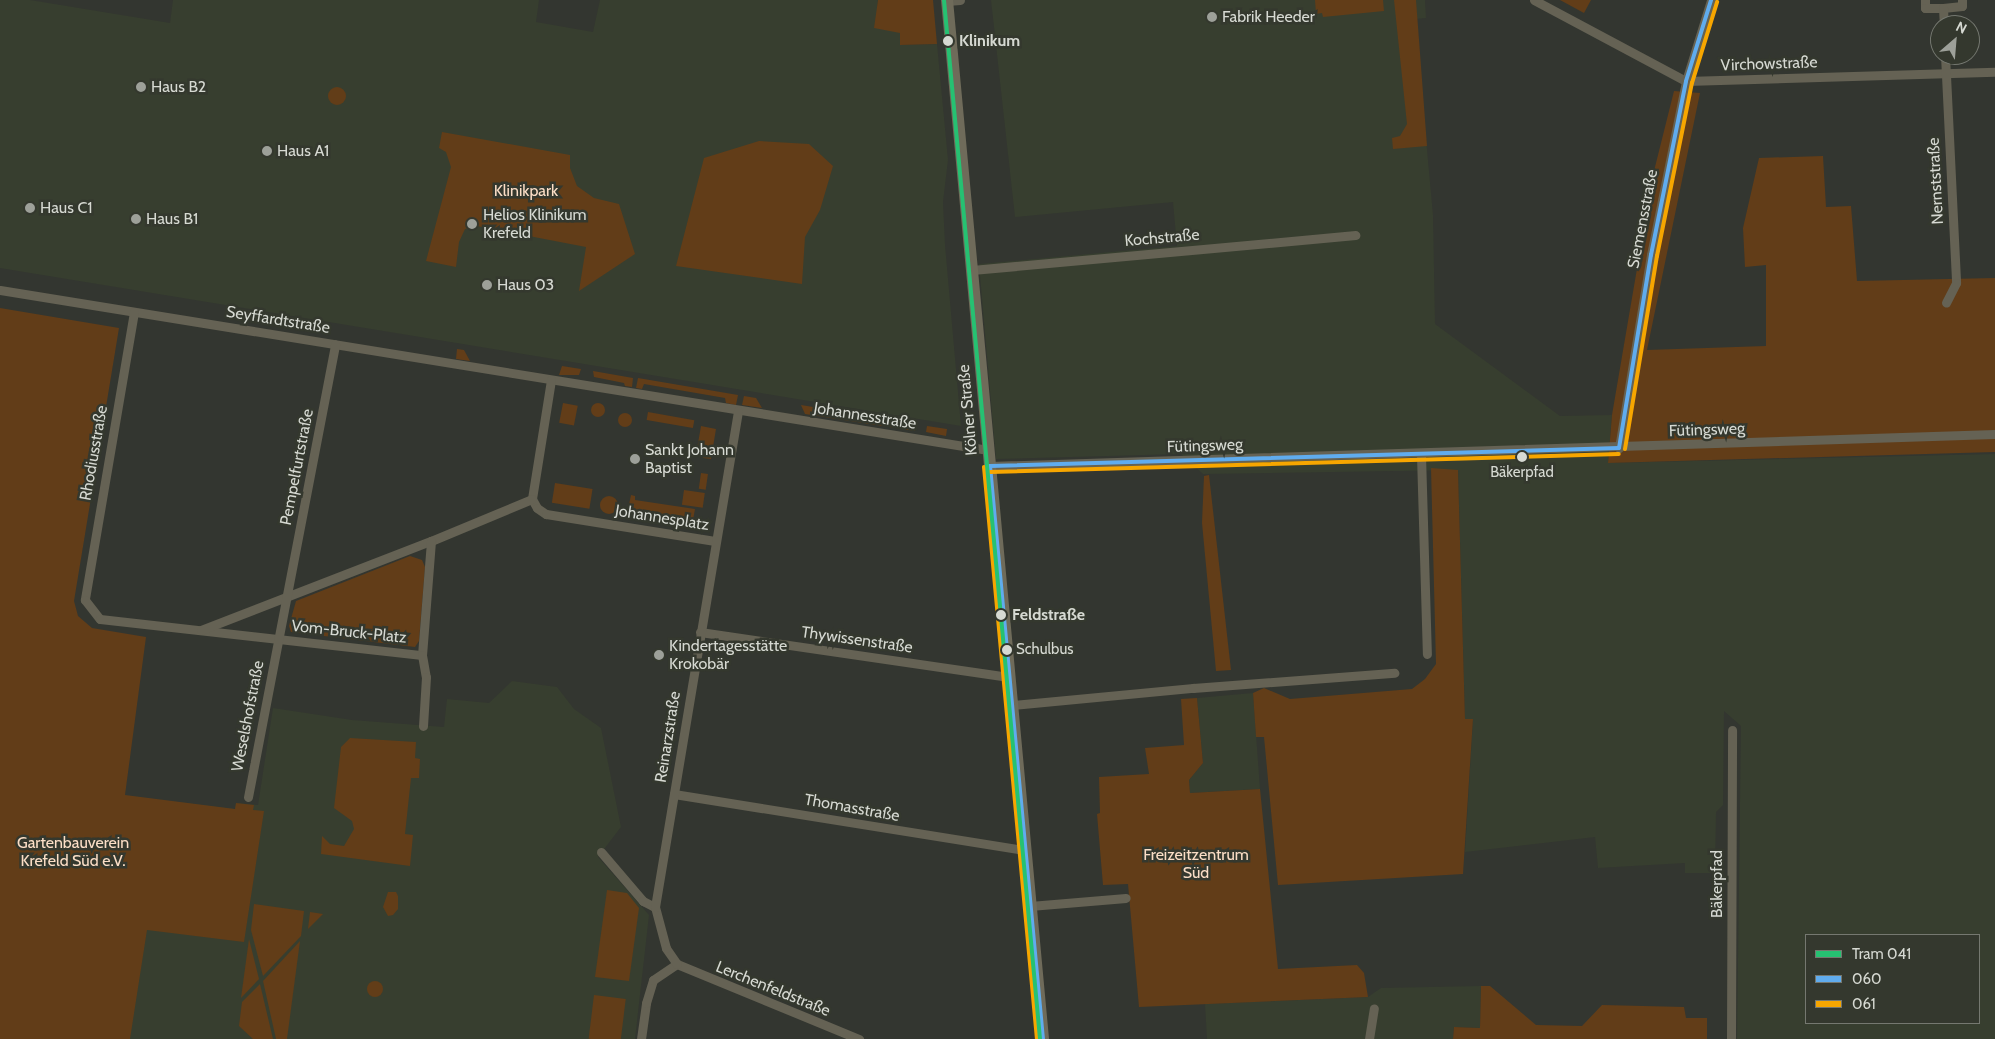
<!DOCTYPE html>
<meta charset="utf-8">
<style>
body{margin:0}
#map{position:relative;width:1995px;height:1039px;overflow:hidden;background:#333630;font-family:Cabin,sans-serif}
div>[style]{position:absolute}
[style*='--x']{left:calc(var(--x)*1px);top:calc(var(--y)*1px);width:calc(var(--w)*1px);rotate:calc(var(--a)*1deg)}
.built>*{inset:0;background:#373e2f}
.green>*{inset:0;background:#623d18;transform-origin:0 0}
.round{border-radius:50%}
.minor>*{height:9px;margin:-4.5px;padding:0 4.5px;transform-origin:4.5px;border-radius:4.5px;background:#656254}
.secondary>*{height:12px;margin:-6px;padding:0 6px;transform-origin:6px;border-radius:6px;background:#6f6b5a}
.bus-1>*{height:4px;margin:-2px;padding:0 2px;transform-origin:2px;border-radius:2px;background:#60acee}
.bus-2>*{height:4px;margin:-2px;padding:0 2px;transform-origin:2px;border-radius:2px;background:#f7a600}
.tram-1>*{height:4px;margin:-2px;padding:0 2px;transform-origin:2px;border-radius:2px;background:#26c172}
.dots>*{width:14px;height:14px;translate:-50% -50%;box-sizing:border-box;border:2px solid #34382e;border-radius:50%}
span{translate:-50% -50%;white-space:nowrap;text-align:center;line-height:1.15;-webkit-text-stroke:5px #34382e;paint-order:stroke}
.bus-label{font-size:15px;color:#d6d9d2}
.left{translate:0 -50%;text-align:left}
.poi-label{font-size:16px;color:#d6d9d2}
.stop-label{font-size:16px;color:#d6d9d2;font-weight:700}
.street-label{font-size:16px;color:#d6d9d2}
.park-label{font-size:16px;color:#fbdec6}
.legend{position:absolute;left:1805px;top:934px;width:175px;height:90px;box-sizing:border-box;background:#34382e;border:1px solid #757870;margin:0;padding:6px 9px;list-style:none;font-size:15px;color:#d6d9d2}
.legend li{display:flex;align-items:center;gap:10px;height:25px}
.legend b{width:25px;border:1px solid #757870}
.north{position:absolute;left:1930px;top:15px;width:50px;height:50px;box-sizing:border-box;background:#34382e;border:1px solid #757870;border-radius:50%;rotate:27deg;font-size:14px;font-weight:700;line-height:20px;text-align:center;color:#d6d9d2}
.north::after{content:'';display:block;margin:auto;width:18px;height:22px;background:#9da099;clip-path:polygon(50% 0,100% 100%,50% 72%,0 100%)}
</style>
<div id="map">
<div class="built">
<div style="clip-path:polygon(0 0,30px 0,170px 23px,173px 0,539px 0,536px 22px,593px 32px,600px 0,878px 0,877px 10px,900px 33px,900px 45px,937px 44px,948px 160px,943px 202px,945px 245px,961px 426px,0 268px)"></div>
<div style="clip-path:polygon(evenodd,991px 0,1425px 0,1426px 18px,1415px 19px,1433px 215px,1435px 324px,1560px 416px,1612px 415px,1608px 463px,1995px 454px,1995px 1039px,1737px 1039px,1741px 726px,1724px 711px,1723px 805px,1716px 812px,1715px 873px,1685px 873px,1685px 863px,1598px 868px,1595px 837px,1465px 852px,1473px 719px,1465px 719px,1458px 470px,1203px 474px,1181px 454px,996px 459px,979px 264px,1177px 246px,1173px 202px,1015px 217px,991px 0,1806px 935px,1979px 935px,1979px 1023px,1806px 1023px,1806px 935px)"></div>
<div style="clip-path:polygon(512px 681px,557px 687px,574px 709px,601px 728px,621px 827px,598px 857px,649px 915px,635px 1039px,126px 1039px,153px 799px,235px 809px,236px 803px,258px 805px,273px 708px,352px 720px,444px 727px,447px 699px,489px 703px)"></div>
<div style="clip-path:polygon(1253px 693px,1260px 789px,1190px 793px,1189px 780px,1203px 763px,1197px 698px)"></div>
<div style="clip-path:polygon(1481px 986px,1480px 1028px,1454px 1027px,1453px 1039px,1207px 1039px,1205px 1004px,1368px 997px,1381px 988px)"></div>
</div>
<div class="green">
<div style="clip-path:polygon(878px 0,933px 0,937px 44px,900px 45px,900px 33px,874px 28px)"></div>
<div style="clip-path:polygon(1315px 0,1383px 0,1384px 11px,1323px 17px,1322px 13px,1316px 14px)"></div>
<div style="clip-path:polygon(1394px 0,1416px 0,1427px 146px,1393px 149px,1392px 138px,1400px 136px,1407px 124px)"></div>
<div style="clip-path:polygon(1560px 0,1591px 0,1584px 13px)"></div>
<div class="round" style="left:328px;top:87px;width:18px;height:18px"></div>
<div style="clip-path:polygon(1674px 91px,1700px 93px,1647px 350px,1766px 346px,1766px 265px,1745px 267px,1743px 228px,1759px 158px,1823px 156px,1826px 207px,1851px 206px,1857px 281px,1995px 278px,1995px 452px,1608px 463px,1612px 415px,1653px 175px)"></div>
<div style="clip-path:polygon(442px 132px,570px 155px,570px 168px,577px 186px,594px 198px,619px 204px,635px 254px,579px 291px,586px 247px,477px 226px,465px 229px,459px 242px,456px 267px,426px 261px,451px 167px,446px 152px,439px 148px)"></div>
<div style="clip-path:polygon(759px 141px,809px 144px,833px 166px,820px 210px,805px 237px,802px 284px,676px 266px,704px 158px)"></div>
<div style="clip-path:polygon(0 308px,119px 328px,74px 601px,78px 616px,92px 628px,146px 637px,125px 795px,235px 809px,236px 803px,254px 805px,253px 810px,264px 811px,244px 942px,147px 930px,130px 1039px,0 1039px)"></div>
<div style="clip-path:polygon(457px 349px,464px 350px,470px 361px,456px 359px)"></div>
<div style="clip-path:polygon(562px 366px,581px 369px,579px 375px,559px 375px)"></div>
<div style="clip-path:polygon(593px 371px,633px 378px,632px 387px,625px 386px,624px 383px,594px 377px)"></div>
<div style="clip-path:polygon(638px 378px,738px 395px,736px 405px,726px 403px,725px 398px,644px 384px,642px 389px,636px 388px)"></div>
<div style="clip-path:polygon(744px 396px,756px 398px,762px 408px,742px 405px)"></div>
<div style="left:563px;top:403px;width:15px;height:20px;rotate:11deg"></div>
<div class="round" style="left:591px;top:403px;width:14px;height:14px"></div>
<div style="clip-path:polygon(801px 405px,916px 424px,915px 431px,805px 414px)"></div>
<div style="left:648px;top:412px;width:47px;height:8px;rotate:10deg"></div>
<div class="round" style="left:618px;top:413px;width:14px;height:14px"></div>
<div style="clip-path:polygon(701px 426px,716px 429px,711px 459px,703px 458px,704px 450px,697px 449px)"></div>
<div style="clip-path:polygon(927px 426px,947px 429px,946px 436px,926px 432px)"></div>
<div style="clip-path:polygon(1431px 468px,1458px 470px,1465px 719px,1473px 719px,1463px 874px,1278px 885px,1264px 737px,1256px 737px,1253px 693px,1264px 688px,1290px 699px,1412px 689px,1425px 679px,1436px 664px)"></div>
<div style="left:701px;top:473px;width:7px;height:16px;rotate:8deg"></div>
<div style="clip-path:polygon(1209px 475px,1231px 670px,1216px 671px,1202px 523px,1204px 476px)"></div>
<div style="left:555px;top:483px;width:38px;height:20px;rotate:9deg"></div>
<div style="left:684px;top:490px;width:21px;height:15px;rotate:8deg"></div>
<div style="clip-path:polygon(631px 495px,635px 496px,635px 500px,695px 509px,693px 520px,628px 509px)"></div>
<div class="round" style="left:600px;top:496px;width:18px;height:18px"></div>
<div style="clip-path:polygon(410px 556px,422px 560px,425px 567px,419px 641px,415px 647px,291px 632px,289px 626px,296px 601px)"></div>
<div style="clip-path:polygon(1197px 698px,1203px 763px,1189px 780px,1190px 793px,1260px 789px,1278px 969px,1357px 965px,1364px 973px,1368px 997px,1139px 1007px,1128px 884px,1103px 885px,1097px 814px,1100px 813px,1099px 777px,1149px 774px,1145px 748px,1184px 745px,1181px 699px)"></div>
<div style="clip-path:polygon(350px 738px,416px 742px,415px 758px,420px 759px,419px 778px,411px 778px,405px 834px,413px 835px,410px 866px,321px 854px,322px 836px,330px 844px,344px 846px,354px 829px,352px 821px,334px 808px,341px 747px)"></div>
<div style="clip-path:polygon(607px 890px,627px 893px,639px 908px,629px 981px,595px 977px)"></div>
<div style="clip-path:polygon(388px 892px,396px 892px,398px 896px,398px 909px,393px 915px,388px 916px,383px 907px)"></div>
<div style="clip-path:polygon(254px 904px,304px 911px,301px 936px,263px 976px,251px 930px)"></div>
<div style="clip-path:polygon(310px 912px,323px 914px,308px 929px)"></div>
<div style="clip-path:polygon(249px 939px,259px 979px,241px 998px)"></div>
<div style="clip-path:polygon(300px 941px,287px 1039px,276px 1039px,263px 981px)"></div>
<div class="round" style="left:367px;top:981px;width:16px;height:16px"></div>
<div style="clip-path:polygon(260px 984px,273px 1039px,253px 1039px,239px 1026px,242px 1002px)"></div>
<div style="clip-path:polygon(1481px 986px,1490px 986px,1536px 1025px,1582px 1026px,1602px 1005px,1684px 1007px,1686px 1018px,1707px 1018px,1707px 1039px,1453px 1039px,1454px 1027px,1480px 1028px)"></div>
<div style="left:594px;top:995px;width:32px;height:44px;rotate:7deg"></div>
</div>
<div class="minor">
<div style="--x:1534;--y:0;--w:172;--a:28.1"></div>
<div style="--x:1686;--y:81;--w:309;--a:-1.7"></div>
<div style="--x:1925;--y:0;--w:8;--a:90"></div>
<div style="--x:1925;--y:8;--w:18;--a:0"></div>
<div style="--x:1943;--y:8;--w:19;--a:-6"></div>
<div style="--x:1962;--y:6;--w:6;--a:-90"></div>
<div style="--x:947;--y:1;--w:13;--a:-4"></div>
<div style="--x:1943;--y:8;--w:17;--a:87"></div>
<div style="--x:1945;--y:55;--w:228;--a:87.2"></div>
<div style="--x:1956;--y:283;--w:22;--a:117"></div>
<div style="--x:972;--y:270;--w:385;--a:-5.2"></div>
<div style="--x:0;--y:290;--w:1001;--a:9.2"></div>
<div style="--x:134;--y:312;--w:292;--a:99.7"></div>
<div style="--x:85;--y:600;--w:24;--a:52"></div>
<div style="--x:100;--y:619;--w:324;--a:6.4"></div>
<div style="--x:551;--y:380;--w:121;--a:99.1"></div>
<div style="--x:532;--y:499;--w:10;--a:61"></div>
<div style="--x:537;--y:508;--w:11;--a:34"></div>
<div style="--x:546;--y:514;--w:171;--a:9.1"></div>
<div style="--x:1619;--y:448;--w:196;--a:-80.6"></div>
<div style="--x:1651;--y:255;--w:177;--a:-78.6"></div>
<div style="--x:1686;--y:81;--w:85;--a:-72.8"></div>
<div style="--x:1421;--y:455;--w:199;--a:88.3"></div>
<div style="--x:990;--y:466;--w:1006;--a:-1.82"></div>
<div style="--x:431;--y:541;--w:109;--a:-22.6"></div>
<div style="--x:201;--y:630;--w:247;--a:-21.2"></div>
<div style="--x:431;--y:541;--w:114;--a:94.5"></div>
<div style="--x:422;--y:655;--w:22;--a:80"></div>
<div style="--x:426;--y:677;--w:49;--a:93.5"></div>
<div style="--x:700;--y:632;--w:312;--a:8.3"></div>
<div style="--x:1012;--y:705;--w:182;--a:-5.4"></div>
<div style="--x:1193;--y:688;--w:202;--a:-4.3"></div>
<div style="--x:674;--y:794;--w:355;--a:9.1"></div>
<div style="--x:248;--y:797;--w:461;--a:-79.1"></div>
<div style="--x:601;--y:852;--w:65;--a:49.4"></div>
<div style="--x:643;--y:901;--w:13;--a:27"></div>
<div style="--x:1030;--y:906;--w:96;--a:-4.8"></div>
<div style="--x:677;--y:964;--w:197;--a:22.4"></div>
<div style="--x:641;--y:1039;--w:36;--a:-82"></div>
<div style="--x:646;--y:1003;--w:24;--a:-73"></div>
<div style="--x:653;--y:980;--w:29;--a:-34"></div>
<div style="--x:677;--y:964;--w:19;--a:-125"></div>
<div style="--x:666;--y:948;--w:42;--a:-105"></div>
<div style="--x:655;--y:907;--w:503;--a:-80.5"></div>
<div style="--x:1369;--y:1039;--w:31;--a:-81"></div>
<div style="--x:1731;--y:1039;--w:309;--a:-89.8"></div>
</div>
<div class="secondary">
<div style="--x:947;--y:0;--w:1043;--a:84.72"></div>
</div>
<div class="bus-1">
<div style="--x:1619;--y:448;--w:196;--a:-80.6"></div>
<div style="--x:1651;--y:255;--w:177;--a:-78.6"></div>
<div style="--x:1686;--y:81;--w:85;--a:-72.8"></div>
<div style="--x:990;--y:466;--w:629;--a:-1.64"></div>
<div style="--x:990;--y:466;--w:575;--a:84.72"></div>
</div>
<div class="bus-2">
<div style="--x:1625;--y:449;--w:196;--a:-80.6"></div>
<div style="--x:1657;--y:256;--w:177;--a:-78.6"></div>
<div style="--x:1692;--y:83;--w:85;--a:-72.8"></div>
<div style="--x:984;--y:467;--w:574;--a:84.71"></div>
<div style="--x:990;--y:472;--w:629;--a:-1.64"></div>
</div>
<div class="tram-1">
<div style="--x:944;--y:0;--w:1043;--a:84.72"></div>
</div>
<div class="dots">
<div style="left:1212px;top:17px;background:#9da099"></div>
<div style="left:948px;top:41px;background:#d6d9d2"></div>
<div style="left:141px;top:87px;background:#9da099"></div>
<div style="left:267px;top:151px;background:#9da099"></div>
<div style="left:30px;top:208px;background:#9da099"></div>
<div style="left:136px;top:219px;background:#9da099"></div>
<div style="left:472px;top:224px;background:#9da099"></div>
<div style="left:487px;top:285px;background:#9da099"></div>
<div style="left:1522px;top:457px;background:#d6d9d2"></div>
<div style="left:635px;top:459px;background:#9da099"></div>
<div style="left:1001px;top:615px;background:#d6d9d2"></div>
<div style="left:1007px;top:650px;background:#d6d9d2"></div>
<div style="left:659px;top:655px;background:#9da099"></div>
</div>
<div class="bus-label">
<span style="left:1522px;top:473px">Bäkerpfad</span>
<span class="left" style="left:1016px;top:650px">Schulbus</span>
</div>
<div class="poi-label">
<span class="left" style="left:1222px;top:17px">Fabrik Heeder</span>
<span class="left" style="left:151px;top:87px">Haus B2</span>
<span class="left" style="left:277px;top:151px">Haus A1</span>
<span class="left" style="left:40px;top:208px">Haus C1</span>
<span class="left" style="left:483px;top:224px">Helios Klinikum<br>Krefeld</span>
<span class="left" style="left:146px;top:219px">Haus B1</span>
<span class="left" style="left:497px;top:285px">Haus 03</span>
<span class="left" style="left:645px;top:459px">Sankt Johann<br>Baptist</span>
<span class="left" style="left:669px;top:655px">Kindertagesstätte<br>Krokobär</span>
</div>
<div class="stop-label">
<span class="left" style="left:959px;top:41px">Klinikum</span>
<span class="left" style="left:1012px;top:615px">Feldstraße</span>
</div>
<div class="street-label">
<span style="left:1769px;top:64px;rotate:-2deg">Virchowstraße</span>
<span style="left:1936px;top:181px;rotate:-93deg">Nernststraße</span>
<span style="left:1643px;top:219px;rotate:-79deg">Siemensstraße</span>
<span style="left:1162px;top:238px;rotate:-5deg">Kochstraße</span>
<span style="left:278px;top:320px;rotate:9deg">Seyffardtstraße</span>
<span style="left:968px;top:410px;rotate:-95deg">Kölner Straße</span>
<span style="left:865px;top:416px;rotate:9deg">Johannesstraße</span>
<span style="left:1707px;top:430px;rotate:-2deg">Fütingsweg</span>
<span style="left:1205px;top:446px;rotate:-2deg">Fütingsweg</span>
<span style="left:94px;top:453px;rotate:-80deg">Rhodiusstraße</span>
<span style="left:297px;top:467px;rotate:-79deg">Pempelfurtstraße</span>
<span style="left:662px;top:518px;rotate:9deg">Johannesplatz</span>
<span style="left:349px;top:632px;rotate:6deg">Vom-Bruck-Platz</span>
<span style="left:857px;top:640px;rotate:8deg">Thywissenstraße</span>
<span style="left:248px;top:716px;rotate:-79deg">Weselshofstraße</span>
<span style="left:668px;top:737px;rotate:-81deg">Reinarzstraße</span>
<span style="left:852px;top:808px;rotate:10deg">Thomasstraße</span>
<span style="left:1717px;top:884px;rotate:-90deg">Bäkerpfad</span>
<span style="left:773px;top:989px;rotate:22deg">Lerchenfeldstraße</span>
</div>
<div class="park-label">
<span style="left:526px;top:191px">Klinikpark</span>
<span style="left:73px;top:852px">Gartenbauverein<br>Krefeld Süd e.V.</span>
<span style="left:1196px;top:864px">Freizeitzentrum<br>Süd</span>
</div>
<ul class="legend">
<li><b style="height:6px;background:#26c172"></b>Tram 041</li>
<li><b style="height:6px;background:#60acee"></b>060</li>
<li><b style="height:6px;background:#f7a600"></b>061</li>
</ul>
<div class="north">N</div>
</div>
